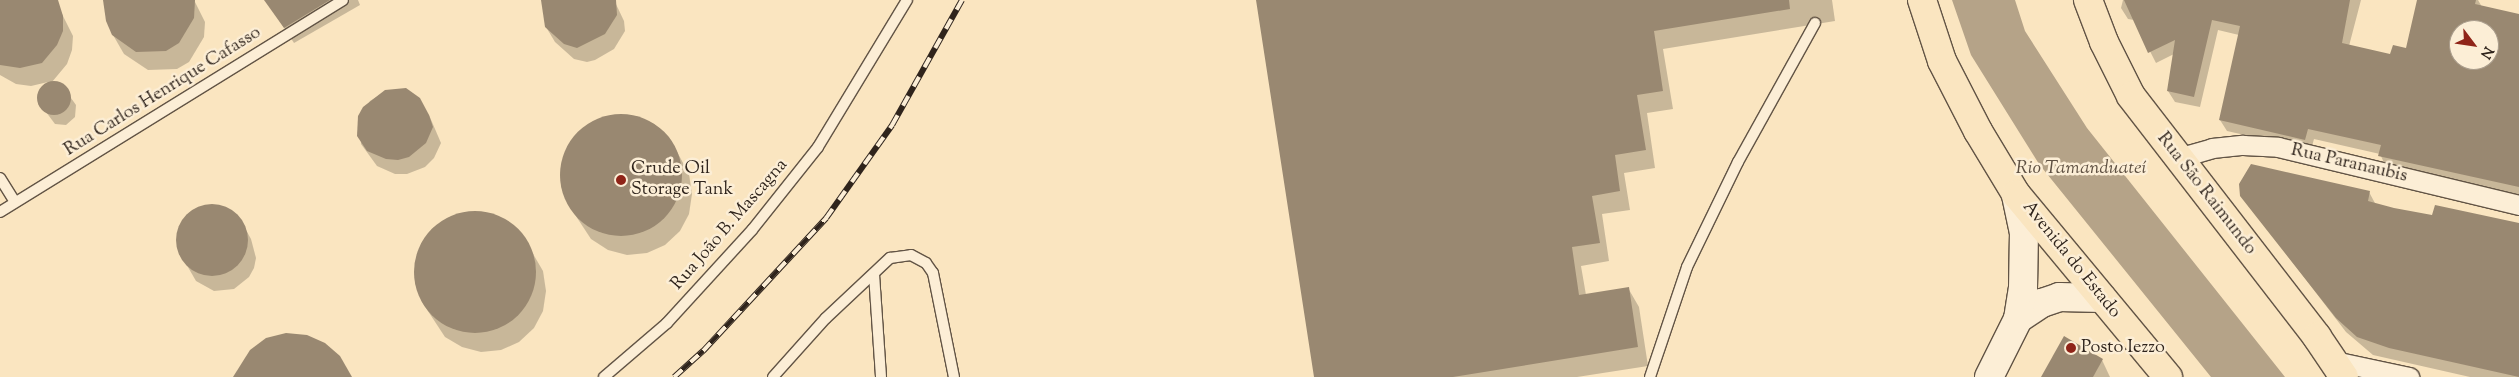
<!DOCTYPE html>
<meta charset="utf-8">
<style>
body{margin:0}
#map{position:relative;width:2519px;height:377px;overflow:hidden;background:#fae5c0;font-family:"Sorts Mill Goudy",serif}
div>[style]{position:absolute}
[style*='--x']{left:calc(var(--x)*1px);top:calc(var(--y)*1px);width:calc(var(--w)*1px);rotate:calc(var(--a)*1deg)}
.water>*{inset:0;background:#b5a388}
.shadow>*{inset:0;background:#0003}
.building>*{inset:0;background:#998871}
.round{border-radius:50%}
.roads{filter:drop-shadow(1px 0 #625445) drop-shadow(-1px 0 #625445) drop-shadow(0 1px #625445) drop-shadow(0 -1px #625445)}
.lane>*{height:10px;margin:-5px;padding:0 5px;transform-origin:5px;border-radius:5px;background:#fceed6}
.street>*{height:19px;margin:-9.5px;padding:0 9.5px;transform-origin:9.5px;border-radius:9.5px;background:#fceed6}
.secondary>*{height:28px;margin:-14px;padding:0 14px;transform-origin:14px;border-radius:14px;background:#fceed6}
.highway>*{height:28px;margin:-14px;padding:0 14px;transform-origin:14px;border-radius:14px;background:#fae5c0}
.rail>*{height:5.5px;margin-top:-2.75px;transform-origin:0;background:repeating-linear-gradient(90deg,#fceed6 0 11px,#2f241c 0 22px);box-sizing:border-box;border-block:1px solid #2f241c}
.dots>*{width:14px;height:14px;translate:-50% -50%;box-sizing:border-box;border:2px solid #fceed6;border-radius:50%}
span{translate:-50% -50%;white-space:nowrap;text-align:center;line-height:1.15;-webkit-text-stroke:5px #fceed6;paint-order:stroke}
.street-label{font-size:18px;color:#2f241c}
.poi-label{font-size:18px;color:#2f241c}
.left{translate:0 -50%;text-align:left}
.water-label{font-size:19px;color:#5e5042;font-style:italic}
.north{position:absolute;left:2449px;top:20px;width:50px;height:50px;box-sizing:border-box;background:#fceed6;border:1px solid #aa9d8c;border-radius:50%;rotate:121deg;font-size:14px;font-weight:700;line-height:20px;text-align:center;color:#2f241c}
.north::after{content:'';display:block;margin:auto;width:18px;height:22px;background:#8f2418;clip-path:polygon(50% 0,100% 100%,50% 72%,0 100%)}
</style>
<div id="map">
<div class="water">
<div style="clip-path:polygon(1952px 0,2015px 0,2025px 31px,2087px 128px,2285px 377px,2211px 377px,2039px 164px,1971px 55px)"></div>
</div>
<div class="shadow">
<div style="clip-path:polygon(0 0,55px 0,73px 36px,72px 50px,67px 64px,52px 82px,61px 84px,76px 105px,75px 117px,66px 125px,55px 124px,40px 104px,41px 92px,48px 82px,31px 86px,16px 84px,0 75px)"></div>
<div style="clip-path:polygon(107px 0,194px 0,205px 22px,204px 37px,189px 62px,177px 69px,148px 70px,124px 54px,113px 35px)"></div>
<div style="clip-path:polygon(266px 0,358px 0,360px 5px,294px 43px)"></div>
<div style="clip-path:polygon(544px 0,614px 0,624px 21px,625px 31px,614px 49px,595px 60px,587px 62px,574px 59px,555px 42px,546px 27px)"></div>
<div style="clip-path:polygon(1257px 0,1832px 0,1835px 21px,1663px 49px,1673px 109px,1647px 113px,1655px 168px,1624px 173px,1630px 210px,1602px 214px,1609px 261px,1581px 266px,1586px 295px,1628px 288px,1639px 307px,1648px 366px,1577px 377px,1315px 377px)"></div>
<div style="clip-path:polygon(evenodd,2123px 0,2361px 0,2349px 46px,2391px 55px,2407px 49px,2418px 0,2478px 0,2482px 7px,2519px 15px,2519px 196px,2386px 167px,2380px 154px,2314px 139px,2311px 150px,2227px 131px,2220px 120px,2239px 35px,2218px 30px,2200px 107px,2175px 102px,2168px 91px,2174px 54px,2156px 63px,2134px 20px,2128px 19px,2121px 8px,2123px 0,2459px 30px,2489px 30px,2489px 60px,2459px 60px,2459px 30px)"></div>
<div style="clip-path:polygon(386px 91px,429px 115px,441px 143px,434px 158px,425px 167px,407px 174px,395px 174px,377px 166px,361px 144px,360px 117px,370px 101px)"></div>
<div style="clip-path:polygon(616px 115px,636px 116px,654px 124px,669px 137px,689px 174px,692px 194px,689px 214px,680px 231px,665px 245px,647px 253px,627px 255px,608px 250px,591px 239px,568px 204px,561px 186px,561px 166px,568px 147px,580px 131px,597px 120px)"></div>
<div style="clip-path:polygon(2369px 192px,2376px 205px,2433px 217px,2519px 225px,2519px 377px,2470px 377px,2373px 355px,2346px 332px,2241px 195px)"></div>
<div style="clip-path:polygon(209px 205px,228px 209px,242px 223px,251px 239px,256px 258px,254px 268px,249px 277px,234px 289px,214px 291px,196px 281px,177px 248px,179px 228px,190px 212px)"></div>
<div style="clip-path:polygon(469px 212px,489px 214px,507px 221px,522px 235px,543px 271px,546px 291px,543px 311px,534px 328px,519px 342px,501px 350px,481px 352px,462px 347px,445px 337px,422px 302px,415px 283px,415px 263px,421px 244px,433px 228px,450px 217px)"></div>
<div style="clip-path:polygon(2102px 360px,2110px 377px,2045px 377px)"></div>
</div>
<div class="building">
<div style="clip-path:polygon(0 0,58px 0,63px 16px,63px 31px,57px 45px,42px 63px,20px 68px,0 65px)"></div>
<div style="clip-path:polygon(103px 0,195px 0,194px 18px,179px 43px,166px 51px,136px 52px,112px 35px,106px 21px)"></div>
<div style="clip-path:polygon(264px 0,330px 0,284px 28px)"></div>
<div style="clip-path:polygon(541px 0,616px 0,617px 15px,605px 34px,577px 48px,564px 44px,545px 27px)"></div>
<div style="clip-path:polygon(1256px 0,1789px 0,1790px 9px,1654px 31px,1663px 91px,1637px 95px,1646px 150px,1615px 155px,1620px 191px,1592px 196px,1600px 243px,1572px 247px,1579px 295px,1629px 287px,1638px 347px,1453px 377px,1314px 377px)"></div>
<div style="clip-path:polygon(evenodd,2124px 0,2350px 0,2342px 43px,2390px 54px,2393px 45px,2406px 48px,2417px 0,2476px 0,2475px 4px,2519px 14px,2519px 187px,2378px 156px,2381px 145px,2308px 129px,2305px 140px,2219px 120px,2240px 26px,2212px 20px,2194px 97px,2167px 91px,2175px 40px,2148px 53px,2124px 0,2459px 30px,2489px 30px,2489px 60px,2459px 60px,2459px 30px)"></div>
<div class="round" style="left:37px;top:81px;width:34px;height:34px"></div>
<div style="clip-path:polygon(406px 88px,420px 98px,429px 115px,433px 127px,426px 143px,409px 157px,398px 160px,386px 159px,367px 151px,357px 136px,358px 116px,363px 107px,385px 90px)"></div>
<div class="round" style="left:560px;top:114px;width:122px;height:122px"></div>
<div style="clip-path:polygon(2251px 164px,2370px 191px,2368px 201px,2394px 208px,2432px 215px,2435px 205px,2519px 223px,2519px 377px,2389px 348px,2357px 337px,2336px 318px,2240px 196px,2239px 184px)"></div>
<div class="round" style="left:176px;top:204px;width:72px;height:72px"></div>
<div class="round" style="left:414px;top:211px;width:122px;height:122px"></div>
<div style="clip-path:polygon(286px 333px,307px 335px,325px 343px,340px 356px,352px 377px,233px 377px,250px 350px,266px 338px)"></div>
<div style="clip-path:polygon(2064px 336px,2103px 359px,2093px 377px,2041px 377px)"></div>
</div>
<div class="roads">
<div class="lane">
<div style="--x:0;--y:178;--w:28;--a:58"></div>
<div style="--x:0;--y:212;--w:403;--a:-31.7"></div>
<div style="--x:874;--y:274;--w:103;--a:86.1"></div>
<div style="--x:604;--y:377;--w:83;--a:-40.6"></div>
<div style="--x:667;--y:323;--w:126;--a:-47.6"></div>
<div style="--x:752;--y:230;--w:106;--a:-51.5"></div>
<div style="--x:818;--y:147;--w:172;--a:-58.8"></div>
<div style="--x:773;--y:377;--w:79;--a:-48.1"></div>
<div style="--x:826;--y:318;--w:88;--a:-43.2"></div>
<div style="--x:890;--y:258;--w:21;--a:-8"></div>
<div style="--x:911;--y:255;--w:17;--a:28"></div>
<div style="--x:926;--y:263;--w:12;--a:55"></div>
<div style="--x:933;--y:273;--w:106;--a:78.6"></div>
<div style="--x:1650;--y:377;--w:116;--a:-71.4"></div>
<div style="--x:1687;--y:267;--w:117;--a:-64.1"></div>
<div style="--x:1738;--y:162;--w:159;--a:-61"></div>
</div>
<div class="street">
<div style="--x:2178;--y:158;--w:35;--a:-16"></div>
<div style="--x:2212;--y:148;--w:31;--a:-6"></div>
<div style="--x:2243;--y:145;--w:35;--a:3"></div>
<div style="--x:2278;--y:147;--w:248;--a:13.5"></div>
<div style="--x:2334;--y:361;--w:77;--a:12"></div>
</div>
<div class="secondary">
<div style="--x:2018;--y:319;--w:29;--a:-34"></div>
<div style="--x:2042;--y:303;--w:18;--a:-19"></div>
<div style="--x:2059;--y:297;--w:43;--a:1.3"></div>
<div style="--x:1989;--y:377;--w:65;--a:-63.4"></div>
<div style="--x:2018;--y:319;--w:30;--a:-81"></div>
<div style="--x:2023;--y:289;--w:56;--a:-89"></div>
<div style="--x:2024;--y:233;--w:40;--a:-102"></div>
</div>
<div class="highway">
<div style="--x:1922;--y:0;--w:64;--a:71.8"></div>
<div style="--x:1942;--y:61;--w:79;--a:62.8"></div>
<div style="--x:1978;--y:131;--w:74;--a:58.9"></div>
<div style="--x:2016;--y:194;--w:238;--a:50.3"></div>
<div style="--x:2088;--y:0;--w:45;--a:69.1"></div>
<div style="--x:2104;--y:42;--w:60;--a:63.4"></div>
<div style="--x:2131;--y:96;--w:304;--a:52.3"></div>
<div style="--x:2317;--y:337;--w:48;--a:56"></div>
</div>
</div>
<div class="rail">
<div style="--x:674;--y:377;--w:39;--a:-42"></div>
<div style="--x:703;--y:351;--w:181;--a:-47.2"></div>
<div style="--x:826;--y:218;--w:114;--a:-54.6"></div>
<div style="--x:892;--y:125;--w:143;--a:-60.8"></div>
</div>
<div class="dots">
<div style="left:621px;top:180px;background:#8f2418"></div>
<div style="left:2071px;top:348px;background:#8f2418"></div>
</div>
<div class="street-label">
<span style="left:163px;top:92px;rotate:-32deg">Rua Carlos Henrique Cafasso</span>
<span style="left:2349px;top:164px;rotate:13deg">Rua Paranaubis</span>
<span style="left:2206px;top:194px;rotate:52deg">Rua São Raimundo</span>
<span style="left:730px;top:225px;rotate:-49deg">Rua João B. Mascagna</span>
<span style="left:2071px;top:260px;rotate:51deg">Avenida do Estado</span>
</div>
<div class="poi-label">
<span class="left" style="left:631px;top:180px">Crude Oil<br>Storage Tank</span>
<span class="left" style="left:2081px;top:348px">Posto Iezzo</span>
</div>
<div class="water-label">
<span style="left:2081px;top:169px">Rio Tamanduateí</span>
</div>
<div class="north">N</div>
</div>
